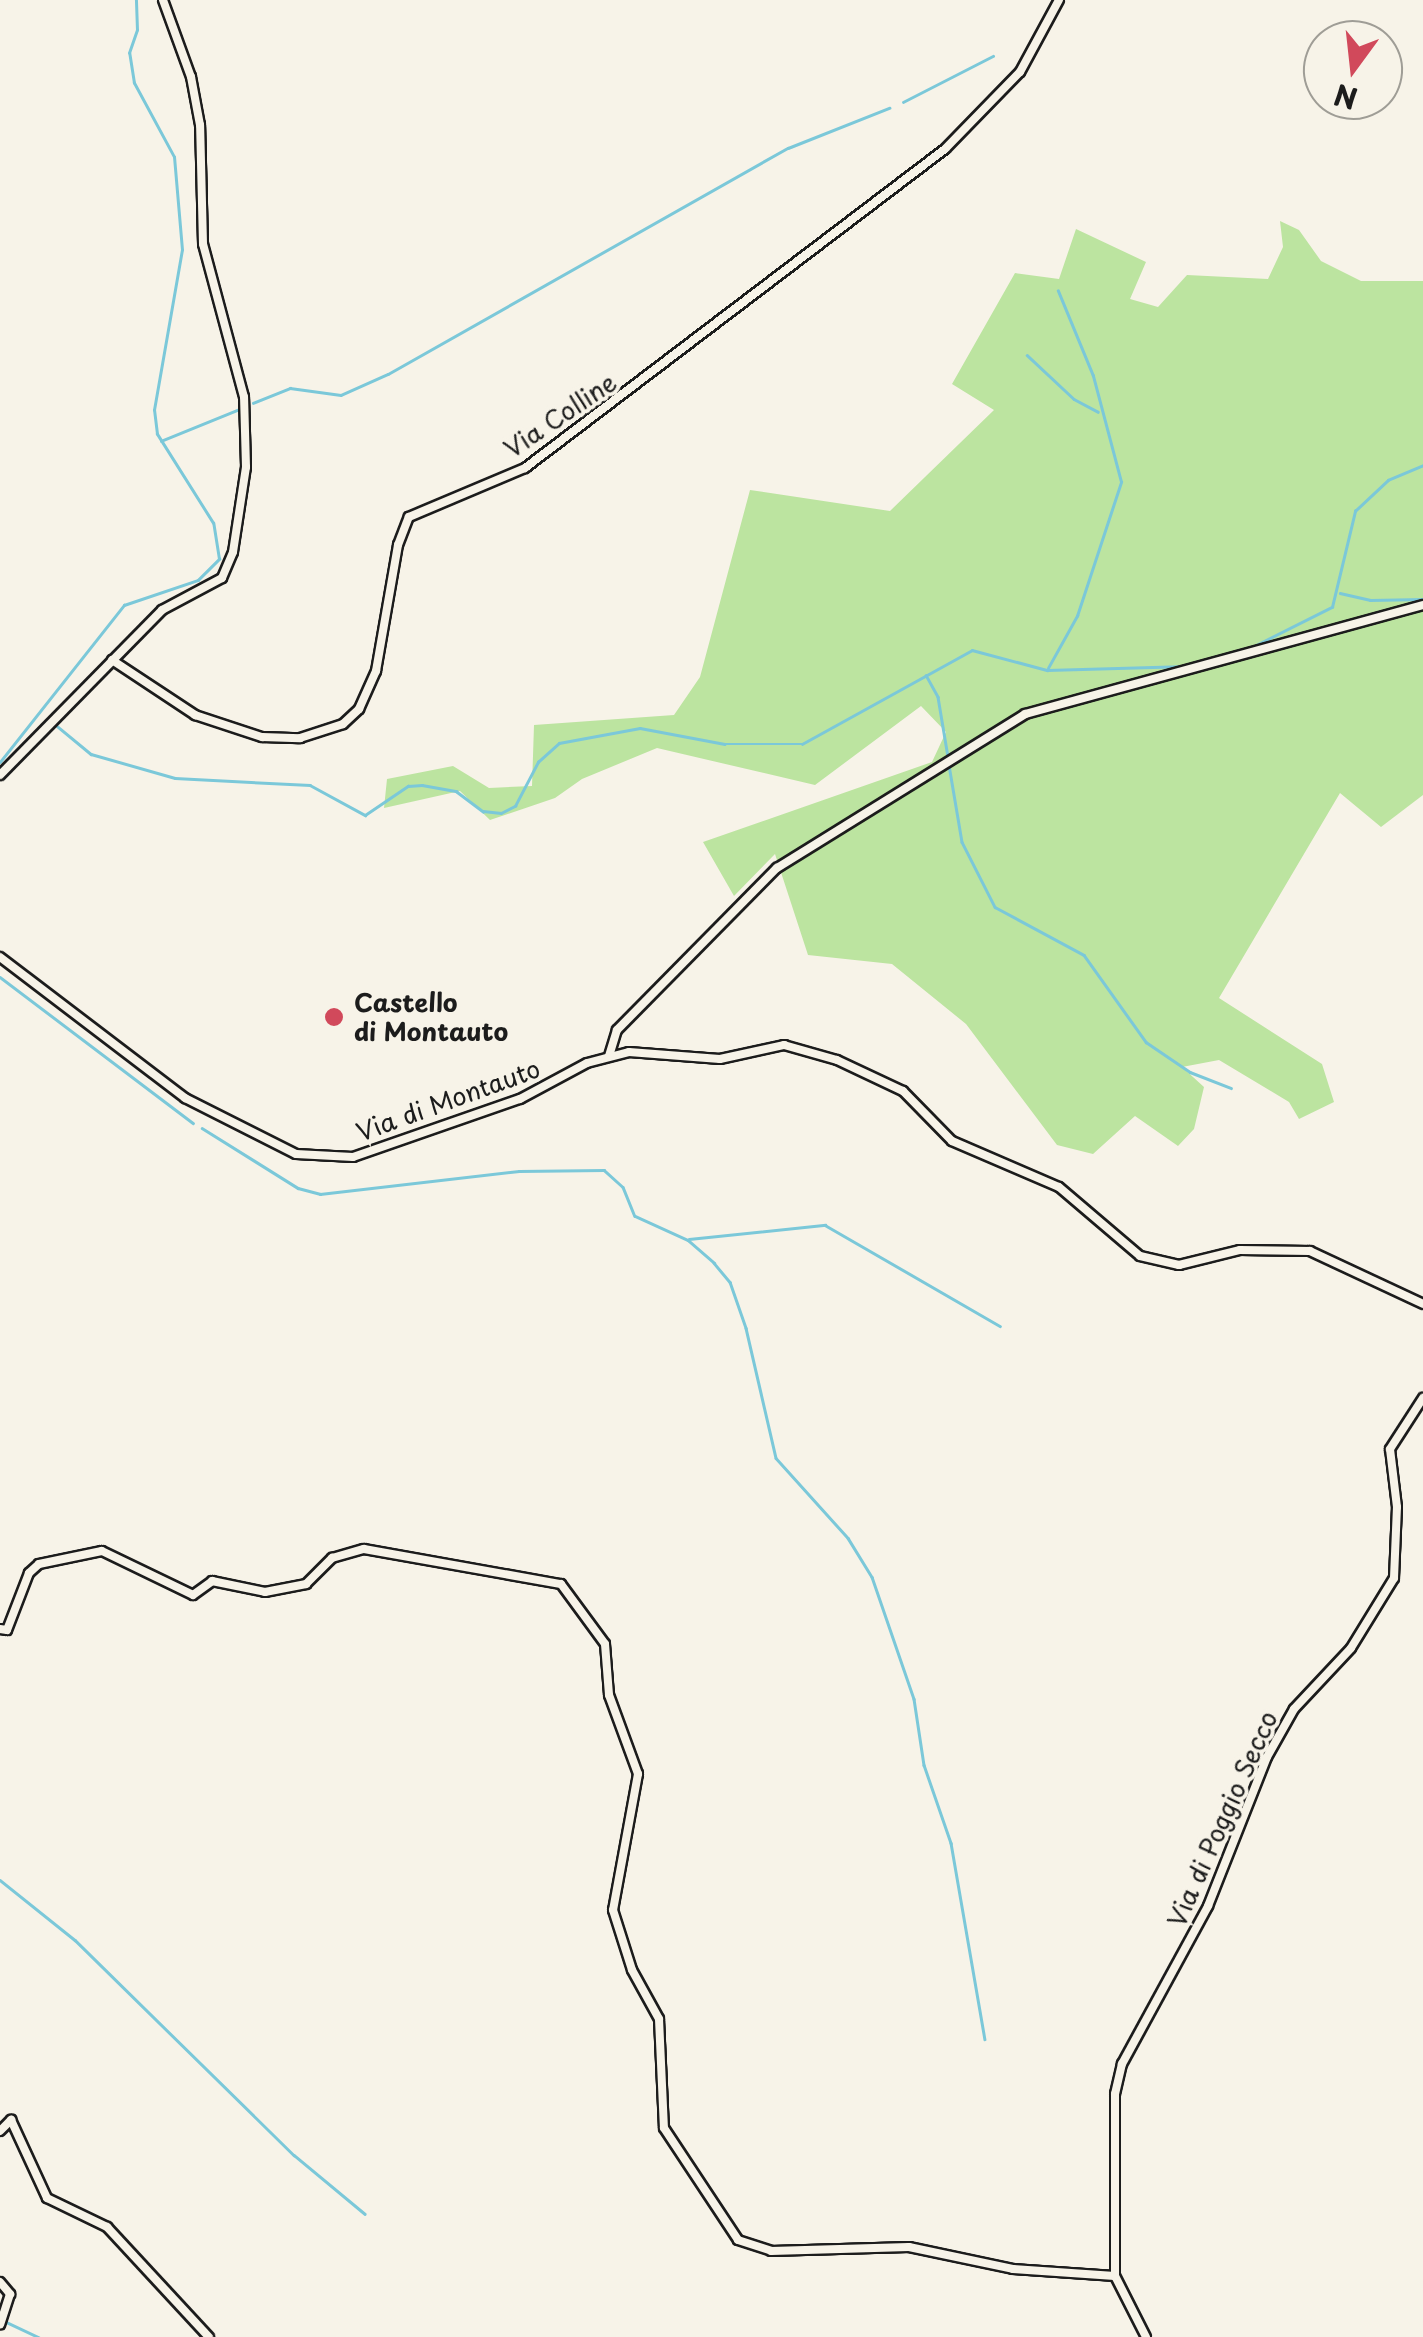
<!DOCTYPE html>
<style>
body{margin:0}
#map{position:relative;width:1423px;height:2337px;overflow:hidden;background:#f7f3e8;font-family:"Playpen Sans",sans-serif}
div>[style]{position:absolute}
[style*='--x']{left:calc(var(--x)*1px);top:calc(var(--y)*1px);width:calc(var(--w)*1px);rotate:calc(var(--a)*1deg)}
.green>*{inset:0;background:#bce4a0}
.stream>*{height:2.5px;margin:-1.25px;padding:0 1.25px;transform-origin:1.25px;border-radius:1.25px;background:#7bc8d9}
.roads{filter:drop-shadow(2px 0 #1c1c1c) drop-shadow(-2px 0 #1c1c1c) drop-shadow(0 2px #1c1c1c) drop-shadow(0 -2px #1c1c1c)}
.minor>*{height:8px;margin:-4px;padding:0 4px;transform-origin:4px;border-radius:4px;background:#f7f3e8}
.dots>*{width:28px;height:28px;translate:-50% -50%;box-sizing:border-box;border:5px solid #f7f3e8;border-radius:50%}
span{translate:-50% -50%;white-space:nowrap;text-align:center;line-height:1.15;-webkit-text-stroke:8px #f7f3e8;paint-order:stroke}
.street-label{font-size:25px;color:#1c1c1c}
.poi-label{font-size:25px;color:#1c1c1c;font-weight:700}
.left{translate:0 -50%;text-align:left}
.north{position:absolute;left:1303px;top:20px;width:100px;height:100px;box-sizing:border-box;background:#f7f3e8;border:2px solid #9f9d96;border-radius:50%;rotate:195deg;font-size:28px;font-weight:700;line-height:40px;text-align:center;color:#1c1c1c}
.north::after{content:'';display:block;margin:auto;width:35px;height:45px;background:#d1495b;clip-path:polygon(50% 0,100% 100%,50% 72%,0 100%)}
</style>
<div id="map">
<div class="green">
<div style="clip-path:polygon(1280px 221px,1299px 230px,1321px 261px,1361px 281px,1423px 281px,1423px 795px,1381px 827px,1340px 793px,1219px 998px,1322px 1064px,1334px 1102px,1299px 1119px,1289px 1102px,1219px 1060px,1182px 1067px,1204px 1087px,1194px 1129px,1178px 1146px,1135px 1116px,1093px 1154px,1057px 1145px,966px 1024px,892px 964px,808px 955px,775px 854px,734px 896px,703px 842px,932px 762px,946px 732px,921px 706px,815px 785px,657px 748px,582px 779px,555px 798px,490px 820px,460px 791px,384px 808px,387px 779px,453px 766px,489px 788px,532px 786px,534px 725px,674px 715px,700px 677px,750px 490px,890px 511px,994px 410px,952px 384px,1015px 273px,1059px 279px,1076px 229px,1146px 262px,1130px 299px,1158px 307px,1187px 275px,1268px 279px,1283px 247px)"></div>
</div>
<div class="stream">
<div style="--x:903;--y:102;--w:101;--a:-27.1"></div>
<div style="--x:1027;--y:355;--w:64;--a:43.1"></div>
<div style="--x:1074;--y:399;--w:27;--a:28"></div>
<div style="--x:253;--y:403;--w:40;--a:-22"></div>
<div style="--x:290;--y:388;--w:51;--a:7.8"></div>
<div style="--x:341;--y:395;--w:51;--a:-24.1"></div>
<div style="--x:388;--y:374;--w:459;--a:-29.5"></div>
<div style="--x:788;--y:148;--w:109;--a:-21.6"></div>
<div style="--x:161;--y:441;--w:82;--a:-22.2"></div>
<div style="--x:1340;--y:593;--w:31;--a:13"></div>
<div style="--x:1370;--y:600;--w:53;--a:-1.1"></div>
<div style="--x:1248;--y:649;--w:94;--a:-26.6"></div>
<div style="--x:1332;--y:607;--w:99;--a:-76.5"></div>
<div style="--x:1355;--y:511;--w:45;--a:-43.2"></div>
<div style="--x:1388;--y:480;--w:38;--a:-23"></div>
<div style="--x:1048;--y:668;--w:60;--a:-60.9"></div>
<div style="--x:1077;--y:616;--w:141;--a:-71.8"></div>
<div style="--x:1121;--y:482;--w:110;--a:-104.8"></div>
<div style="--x:1093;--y:376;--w:92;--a:-112.4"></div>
<div style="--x:926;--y:675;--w:25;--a:61"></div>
<div style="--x:938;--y:697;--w:61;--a:80.5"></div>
<div style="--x:57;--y:726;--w:44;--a:39.5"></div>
<div style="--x:91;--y:754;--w:87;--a:15.9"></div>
<div style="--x:175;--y:778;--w:135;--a:3"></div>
<div style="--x:310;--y:785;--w:63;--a:28.6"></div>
<div style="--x:365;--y:815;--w:52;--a:-34"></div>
<div style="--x:408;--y:786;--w:14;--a:-4"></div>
<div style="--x:422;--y:785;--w:35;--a:10"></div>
<div style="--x:456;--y:791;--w:34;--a:37"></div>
<div style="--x:483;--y:811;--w:18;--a:6"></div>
<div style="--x:501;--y:813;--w:16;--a:-27"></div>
<div style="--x:515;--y:806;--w:50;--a:-62.4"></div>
<div style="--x:538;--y:762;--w:28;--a:-42"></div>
<div style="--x:559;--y:743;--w:82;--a:-10.5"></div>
<div style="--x:640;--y:728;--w:86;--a:10.7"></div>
<div style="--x:725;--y:744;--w:77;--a:0"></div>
<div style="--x:802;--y:744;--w:194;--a:-28.9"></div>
<div style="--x:972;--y:650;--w:78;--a:14.9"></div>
<div style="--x:1047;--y:670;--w:141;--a:-1.6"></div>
<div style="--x:0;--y:762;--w:200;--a:-51.7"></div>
<div style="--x:124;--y:605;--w:78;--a:-18.7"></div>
<div style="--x:198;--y:580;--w:30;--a:-45"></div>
<div style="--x:219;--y:559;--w:36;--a:-99"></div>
<div style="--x:213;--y:523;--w:105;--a:-122.2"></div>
<div style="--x:157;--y:434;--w:24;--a:-97"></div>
<div style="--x:154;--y:410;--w:162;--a:-80.1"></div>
<div style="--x:182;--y:250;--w:93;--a:-94.9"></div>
<div style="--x:174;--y:157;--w:84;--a:-118.4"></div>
<div style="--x:134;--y:83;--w:30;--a:-99"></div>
<div style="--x:129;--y:53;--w:24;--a:-71"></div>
<div style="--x:137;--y:30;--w:30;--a:-92"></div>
<div style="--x:949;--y:765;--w:78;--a:80.4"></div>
<div style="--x:962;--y:842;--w:73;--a:63.1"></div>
<div style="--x:995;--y:907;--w:101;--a:28.3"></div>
<div style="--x:1084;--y:955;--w:107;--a:54.5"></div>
<div style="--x:1146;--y:1042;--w:53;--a:34.3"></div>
<div style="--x:1190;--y:1072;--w:44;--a:21.3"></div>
<div style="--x:0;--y:977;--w:242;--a:37.1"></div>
<div style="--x:202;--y:1128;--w:113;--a:32"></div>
<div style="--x:298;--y:1188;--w:23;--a:15"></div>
<div style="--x:320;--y:1194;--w:200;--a:-6.6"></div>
<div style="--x:519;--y:1171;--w:85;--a:-0.7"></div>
<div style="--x:604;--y:1170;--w:25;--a:42"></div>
<div style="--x:623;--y:1187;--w:31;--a:68"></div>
<div style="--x:635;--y:1216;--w:58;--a:24.4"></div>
<div style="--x:688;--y:1240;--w:35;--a:41"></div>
<div style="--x:714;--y:1263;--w:25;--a:50"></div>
<div style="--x:730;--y:1282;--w:49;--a:70.8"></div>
<div style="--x:746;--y:1328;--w:133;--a:77"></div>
<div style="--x:776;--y:1458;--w:108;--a:48"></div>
<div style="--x:848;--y:1538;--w:46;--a:58.4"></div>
<div style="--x:872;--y:1577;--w:129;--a:71"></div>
<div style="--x:914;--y:1699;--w:67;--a:81.4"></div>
<div style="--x:924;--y:1765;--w:83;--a:70.9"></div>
<div style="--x:951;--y:1843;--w:199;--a:80.2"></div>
<div style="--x:689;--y:1239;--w:137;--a:-5.9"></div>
<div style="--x:825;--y:1225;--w:202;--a:30"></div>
<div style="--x:0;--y:1880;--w:96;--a:38.7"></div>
<div style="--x:75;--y:1940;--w:307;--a:44.5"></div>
<div style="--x:294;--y:2155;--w:92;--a:39.7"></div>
<div style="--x:4;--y:2321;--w:38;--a:25"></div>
</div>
<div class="roads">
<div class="minor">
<div style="--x:112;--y:660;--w:100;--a:33.5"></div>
<div style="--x:195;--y:715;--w:71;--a:18.2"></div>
<div style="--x:262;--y:737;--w:38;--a:2"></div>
<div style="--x:300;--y:738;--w:45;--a:-18"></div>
<div style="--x:343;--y:724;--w:22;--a:-43"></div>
<div style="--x:359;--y:709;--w:42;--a:-65.9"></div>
<div style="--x:376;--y:671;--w:128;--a:-80.1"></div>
<div style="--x:398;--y:545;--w:30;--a:-69"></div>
<div style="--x:409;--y:517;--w:126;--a:-22.9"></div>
<div style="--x:525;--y:468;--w:527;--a:-37.22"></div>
<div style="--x:945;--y:149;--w:107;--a:-45.8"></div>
<div style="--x:1020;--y:72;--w:82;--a:-61.6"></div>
<div style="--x:0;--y:775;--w:231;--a:-45.5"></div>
<div style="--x:162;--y:610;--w:68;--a:-28.1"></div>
<div style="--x:222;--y:578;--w:28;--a:-67"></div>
<div style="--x:233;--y:552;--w:86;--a:-81.3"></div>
<div style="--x:246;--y:467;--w:70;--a:-91.6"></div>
<div style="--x:244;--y:397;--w:158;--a:-105"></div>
<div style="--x:203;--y:244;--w:119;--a:-91.4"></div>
<div style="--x:200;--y:125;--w:49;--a:-100.6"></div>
<div style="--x:191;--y:77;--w:82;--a:-110"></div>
<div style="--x:0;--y:957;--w:233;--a:37.3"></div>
<div style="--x:185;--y:1098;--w:124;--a:26.8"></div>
<div style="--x:296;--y:1154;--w:57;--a:3"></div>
<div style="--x:353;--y:1157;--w:177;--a:-19.2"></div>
<div style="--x:520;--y:1099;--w:76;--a:-28.2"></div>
<div style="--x:587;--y:1063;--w:43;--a:-14.7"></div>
<div style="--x:629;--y:1052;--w:91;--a:4.4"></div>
<div style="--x:720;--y:1059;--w:66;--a:-12.3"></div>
<div style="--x:784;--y:1045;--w:55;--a:15.8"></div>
<div style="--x:837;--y:1060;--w:73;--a:25.2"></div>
<div style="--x:903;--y:1091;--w:70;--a:45.6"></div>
<div style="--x:952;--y:1141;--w:116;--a:23.3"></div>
<div style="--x:1059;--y:1187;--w:106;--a:40.4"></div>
<div style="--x:1140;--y:1256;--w:40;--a:13"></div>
<div style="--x:1179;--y:1265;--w:63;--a:-13.8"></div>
<div style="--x:1240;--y:1250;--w:70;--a:0.8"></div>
<div style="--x:1310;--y:1251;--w:125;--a:25.1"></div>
<div style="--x:609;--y:1056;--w:27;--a:-73"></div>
<div style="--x:617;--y:1030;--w:228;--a:-45.4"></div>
<div style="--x:777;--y:868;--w:292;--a:-31.8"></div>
<div style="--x:1025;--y:714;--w:413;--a:-15.3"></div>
<div style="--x:0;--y:1629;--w:7;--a:8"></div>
<div style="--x:7;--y:1630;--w:61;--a:-68.9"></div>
<div style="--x:29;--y:1573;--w:13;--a:-42"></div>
<div style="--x:39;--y:1564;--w:64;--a:-11.7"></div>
<div style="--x:102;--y:1551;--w:101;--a:25.8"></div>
<div style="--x:193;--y:1595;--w:24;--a:-36"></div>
<div style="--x:212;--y:1581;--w:54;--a:11.7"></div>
<div style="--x:265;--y:1592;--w:42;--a:-11"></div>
<div style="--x:306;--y:1584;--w:37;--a:-45"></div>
<div style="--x:332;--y:1558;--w:33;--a:-16"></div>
<div style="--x:364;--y:1549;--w:200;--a:10.1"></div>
<div style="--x:561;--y:1584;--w:74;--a:53.7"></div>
<div style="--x:605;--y:1644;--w:51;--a:85.5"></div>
<div style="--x:609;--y:1695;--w:84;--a:69.8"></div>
<div style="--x:638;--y:1774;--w:138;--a:100.4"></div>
<div style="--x:613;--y:1910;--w:63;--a:72.4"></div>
<div style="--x:632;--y:1970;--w:56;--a:61.1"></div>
<div style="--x:659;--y:2019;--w:109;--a:87.4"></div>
<div style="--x:664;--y:2128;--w:134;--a:56.5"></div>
<div style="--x:738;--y:2240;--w:35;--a:18"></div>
<div style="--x:771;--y:2251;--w:138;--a:-1.7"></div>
<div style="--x:909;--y:2247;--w:106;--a:11.9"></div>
<div style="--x:1013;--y:2269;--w:102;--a:3.9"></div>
<div style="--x:0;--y:2131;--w:16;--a:-45"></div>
<div style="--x:11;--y:2120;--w:86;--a:65.2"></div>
<div style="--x:47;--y:2198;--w:67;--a:25.8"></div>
<div style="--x:107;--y:2227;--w:150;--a:47.2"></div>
<div style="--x:0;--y:2282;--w:16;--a:50"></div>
<div style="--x:10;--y:2294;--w:32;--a:108"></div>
<div style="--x:1146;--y:2337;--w:68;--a:-116.9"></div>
<div style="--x:1115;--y:2276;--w:182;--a:-90"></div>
<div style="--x:1115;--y:2094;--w:31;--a:-77"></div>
<div style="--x:1122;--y:2064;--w:180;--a:-61.4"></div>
<div style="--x:1208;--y:1906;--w:160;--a:-68.4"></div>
<div style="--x:1267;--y:1757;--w:55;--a:-60.6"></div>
<div style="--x:1294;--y:1709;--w:83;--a:-46.9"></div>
<div style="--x:1351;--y:1648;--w:82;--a:-58.4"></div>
<div style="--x:1394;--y:1578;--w:71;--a:-87.6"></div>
<div style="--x:1397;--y:1507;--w:58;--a:-96.9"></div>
<div style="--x:1390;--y:1449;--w:61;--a:-57.1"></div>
</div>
</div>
<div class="dots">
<div style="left:334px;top:1017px;background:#d1495b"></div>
</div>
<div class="street-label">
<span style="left:560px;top:415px;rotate:-34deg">Via Colline</span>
<span style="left:448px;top:1100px;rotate:-20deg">Via di Montauto</span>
<span style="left:1222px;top:1819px;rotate:-66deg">Via di Poggio Secco</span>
</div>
<div class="poi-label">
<span class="left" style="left:354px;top:1017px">Castello<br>di Montauto</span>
</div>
<div class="north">N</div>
</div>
